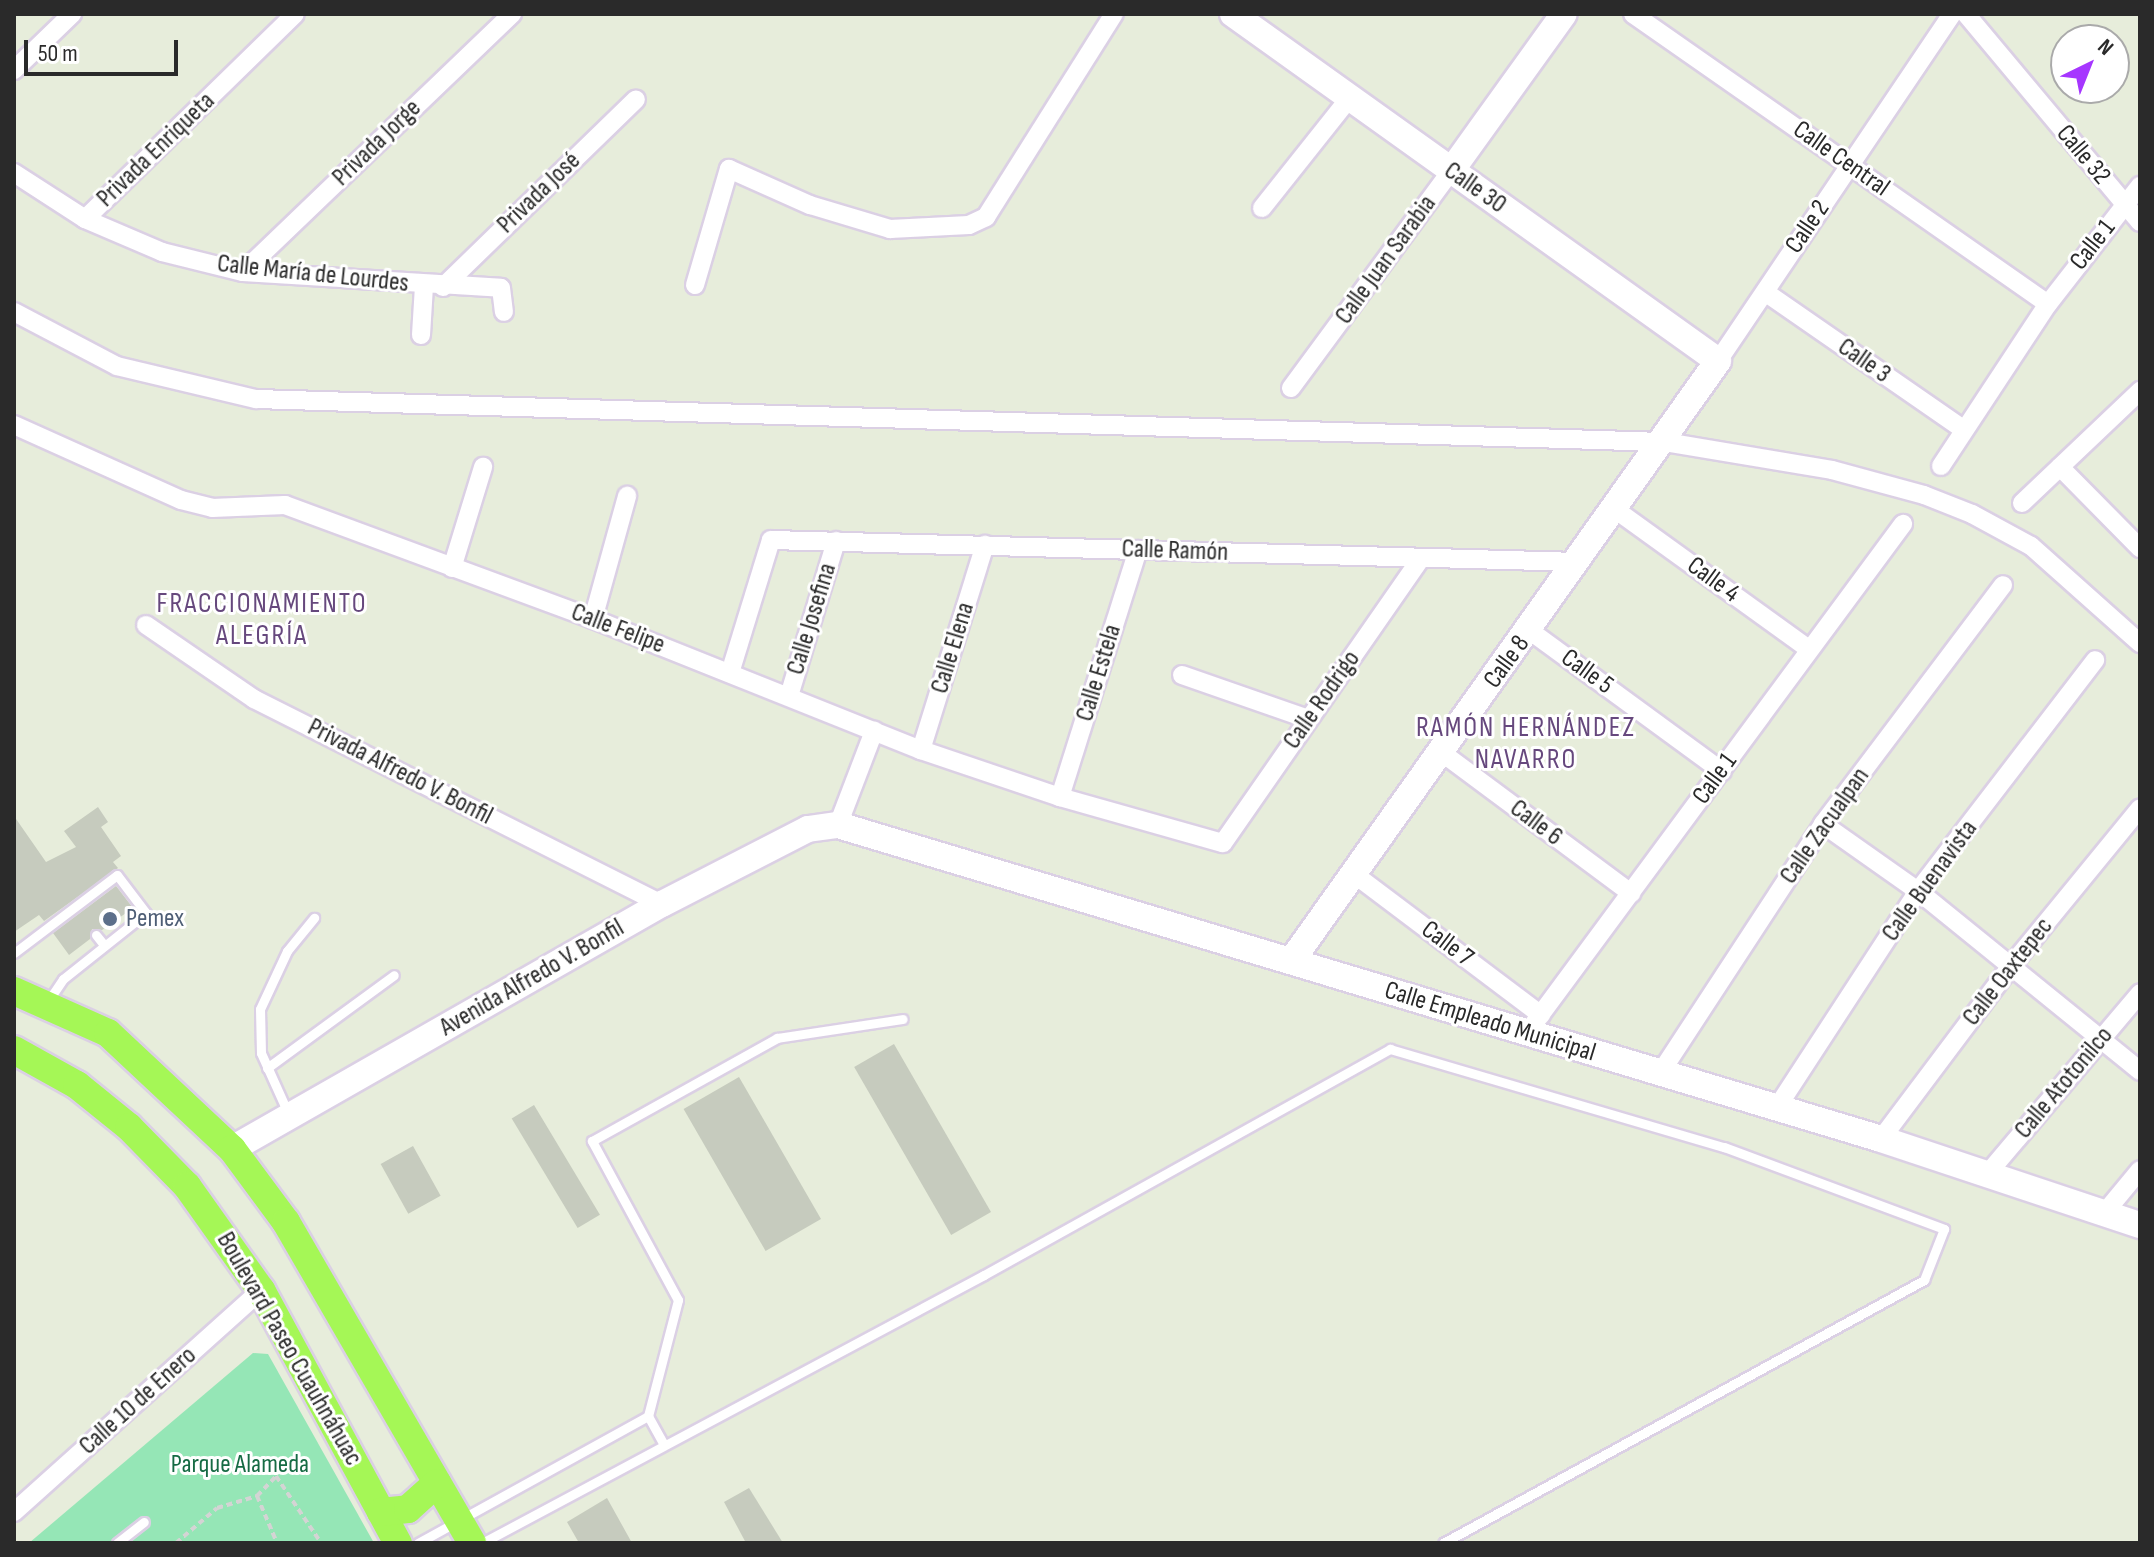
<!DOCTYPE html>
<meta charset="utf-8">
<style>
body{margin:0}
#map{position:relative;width:2154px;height:1557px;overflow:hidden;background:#e7eddb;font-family:"Sofia Sans Condensed",sans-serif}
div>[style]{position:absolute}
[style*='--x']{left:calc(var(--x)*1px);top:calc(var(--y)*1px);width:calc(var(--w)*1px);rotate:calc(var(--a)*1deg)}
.green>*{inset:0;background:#95e6b6}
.building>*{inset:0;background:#c6cbbe;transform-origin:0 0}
.path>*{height:4px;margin-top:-2px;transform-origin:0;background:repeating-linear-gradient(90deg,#d4d4d4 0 6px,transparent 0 10px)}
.roads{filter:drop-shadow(2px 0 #dbd0e4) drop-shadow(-2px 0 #dbd0e4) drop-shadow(0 2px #dbd0e4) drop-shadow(0 -2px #dbd0e4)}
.lane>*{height:9px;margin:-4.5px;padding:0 4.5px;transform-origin:4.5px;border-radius:4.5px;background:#fff}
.street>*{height:18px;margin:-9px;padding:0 9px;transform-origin:9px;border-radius:9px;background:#fff}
.secondary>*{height:26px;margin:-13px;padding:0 13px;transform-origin:13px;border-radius:13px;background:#fff}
.primary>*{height:28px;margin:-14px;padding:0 14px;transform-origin:14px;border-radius:14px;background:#a5f756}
.dots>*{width:22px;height:22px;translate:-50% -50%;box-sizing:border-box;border:4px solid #fff;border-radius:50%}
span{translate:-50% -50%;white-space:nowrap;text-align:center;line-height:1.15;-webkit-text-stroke:6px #fff;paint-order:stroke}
.street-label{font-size:26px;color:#2a2a2a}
.service-label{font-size:26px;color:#4e5e75}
.left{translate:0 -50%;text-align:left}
.park-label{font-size:26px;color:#166b44}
.neighbourhood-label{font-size:28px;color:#66487d;letter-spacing:2px}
.frame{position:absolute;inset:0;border:16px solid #2a2a2a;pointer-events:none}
.north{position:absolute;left:2050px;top:24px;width:80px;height:80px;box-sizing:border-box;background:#fff;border:2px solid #aaa;border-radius:50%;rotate:43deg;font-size:22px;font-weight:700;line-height:32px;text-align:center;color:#2a2a2a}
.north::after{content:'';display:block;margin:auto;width:28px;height:36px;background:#a636ff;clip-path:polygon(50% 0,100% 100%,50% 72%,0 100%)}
.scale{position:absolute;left:24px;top:40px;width:154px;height:36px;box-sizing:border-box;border:4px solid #2a2a2a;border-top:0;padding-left:10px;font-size:24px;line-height:28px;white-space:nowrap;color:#2a2a2a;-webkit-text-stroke:6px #fff;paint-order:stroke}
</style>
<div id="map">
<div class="green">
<div style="clip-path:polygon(253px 1353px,268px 1354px,374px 1543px,29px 1543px)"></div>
</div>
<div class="building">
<div style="clip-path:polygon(98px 807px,108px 822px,101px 827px,121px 856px,113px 862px,118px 868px,44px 921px,39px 915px,14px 932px,14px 816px,46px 862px,76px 847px,64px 831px)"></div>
<div style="clip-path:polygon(116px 886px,133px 908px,102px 930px,92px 929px,90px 939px,69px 955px,53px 933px)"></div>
<div style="left:894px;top:1044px;width:194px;height:46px;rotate:60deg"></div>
<div style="left:739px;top:1077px;width:164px;height:64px;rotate:60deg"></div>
<div style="left:534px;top:1105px;width:128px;height:26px;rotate:59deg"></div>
<div style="left:413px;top:1146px;width:57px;height:37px;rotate:61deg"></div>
<div style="clip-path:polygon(749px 1488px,783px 1543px,746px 1543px,724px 1502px)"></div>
<div style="clip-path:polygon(607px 1498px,632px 1543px,579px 1543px,567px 1522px)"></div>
</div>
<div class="path">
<div style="--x:257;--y:1496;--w:51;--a:66.9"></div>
<div style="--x:176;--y:1543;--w:54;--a:-40.5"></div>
<div style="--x:217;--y:1508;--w:42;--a:-16.7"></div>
<div style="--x:257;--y:1496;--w:28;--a:-46"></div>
<div style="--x:276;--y:1476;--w:81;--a:56.1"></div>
</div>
<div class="roads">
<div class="lane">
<div style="--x:96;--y:935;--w:13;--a:51"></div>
<div style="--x:14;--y:953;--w:129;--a:-37.1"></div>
<div style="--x:117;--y:875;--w:48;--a:52.7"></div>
<div style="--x:146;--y:913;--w:106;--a:141.5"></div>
<div style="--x:63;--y:979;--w:22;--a:124"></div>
<div style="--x:267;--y:1068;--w:157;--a:-36.2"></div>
<div style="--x:288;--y:1113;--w:66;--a:-114.2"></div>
<div style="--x:261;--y:1053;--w:44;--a:-91.3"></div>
<div style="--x:260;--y:1009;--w:64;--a:-65"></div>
<div style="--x:287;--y:951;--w:43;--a:-50.7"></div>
<div style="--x:663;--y:1443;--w:31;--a:-119"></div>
<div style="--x:648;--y:1416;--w:120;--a:-75.5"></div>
<div style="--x:678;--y:1300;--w:181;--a:-118.4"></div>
<div style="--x:592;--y:1141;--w:212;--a:-29.1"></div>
<div style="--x:777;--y:1038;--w:127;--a:-8.6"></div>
<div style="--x:117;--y:1543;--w:34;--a:-38"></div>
<div style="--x:418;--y:1543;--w:263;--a:-28.9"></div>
<div style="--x:482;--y:1543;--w:569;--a:-28.1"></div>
<div style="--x:984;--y:1275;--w:465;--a:-29.1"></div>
<div style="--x:1390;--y:1049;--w:348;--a:16.4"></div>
<div style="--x:1724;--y:1147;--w:235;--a:20.4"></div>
<div style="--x:1944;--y:1229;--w:55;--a:111.4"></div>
<div style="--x:1924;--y:1280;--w:548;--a:151.33"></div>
</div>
<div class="street">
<div style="--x:1633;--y:14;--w:506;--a:34.95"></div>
<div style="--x:1966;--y:14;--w:271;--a:50.1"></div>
<div style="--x:14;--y:70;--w:81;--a:-44"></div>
<div style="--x:14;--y:173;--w:85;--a:32.9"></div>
<div style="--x:85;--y:219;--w:84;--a:23.2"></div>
<div style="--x:162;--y:252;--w:83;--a:13.9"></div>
<div style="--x:243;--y:272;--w:258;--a:3.5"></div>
<div style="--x:501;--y:288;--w:24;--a:83"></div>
<div style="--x:1262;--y:208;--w:138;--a:-51.5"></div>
<div style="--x:85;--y:219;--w:293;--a:-44.3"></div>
<div style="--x:243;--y:272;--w:373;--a:-43.8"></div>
<div style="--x:695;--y:285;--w:121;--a:-73.7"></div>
<div style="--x:729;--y:169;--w:89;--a:24"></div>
<div style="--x:810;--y:205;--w:84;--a:16.7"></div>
<div style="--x:890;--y:229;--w:79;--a:-2.9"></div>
<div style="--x:969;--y:225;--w:19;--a:-25"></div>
<div style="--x:986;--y:217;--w:240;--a:-57.8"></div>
<div style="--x:443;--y:287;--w:269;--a:-44.2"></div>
<div style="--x:1765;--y:292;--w:242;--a:34.7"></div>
<div style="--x:14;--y:312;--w:116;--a:27.7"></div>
<div style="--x:117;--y:366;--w:143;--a:13.4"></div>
<div style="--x:256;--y:399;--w:1410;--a:1.75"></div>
<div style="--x:1665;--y:442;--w:169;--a:9.5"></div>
<div style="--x:1832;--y:470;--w:95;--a:15.2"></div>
<div style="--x:1924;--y:495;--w:52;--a:21.6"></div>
<div style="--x:1972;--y:514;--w:67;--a:28.5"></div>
<div style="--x:2031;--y:546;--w:146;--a:41.7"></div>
<div style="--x:421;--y:335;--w:49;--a:-86.5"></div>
<div style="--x:1718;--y:361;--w:419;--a:-56"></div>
<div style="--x:1291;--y:388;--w:270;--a:-53.6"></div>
<div style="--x:14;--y:425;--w:183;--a:24.2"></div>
<div style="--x:181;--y:500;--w:32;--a:14"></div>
<div style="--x:212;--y:508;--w:73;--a:-2.4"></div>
<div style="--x:285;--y:505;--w:328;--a:20.3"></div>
<div style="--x:593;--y:619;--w:353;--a:21.8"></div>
<div style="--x:921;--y:750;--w:147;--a:18.7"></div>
<div style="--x:1060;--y:797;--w:169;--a:15.8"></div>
<div style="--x:1223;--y:843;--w:347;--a:-55.2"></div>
<div style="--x:1941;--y:466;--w:194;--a:-56.6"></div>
<div style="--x:2048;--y:304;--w:150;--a:-52.1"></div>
<div style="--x:2060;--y:467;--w:114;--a:45.4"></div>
<div style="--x:2022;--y:503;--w:163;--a:-43.5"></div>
<div style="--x:1616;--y:510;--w:238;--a:35.8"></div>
<div style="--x:452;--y:568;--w:106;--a:-72.9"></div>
<div style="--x:593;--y:619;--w:128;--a:-74.5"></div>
<div style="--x:146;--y:625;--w:131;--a:34.4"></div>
<div style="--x:254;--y:699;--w:457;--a:26.7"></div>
<div style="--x:1529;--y:630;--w:239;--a:36.2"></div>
<div style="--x:730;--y:673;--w:139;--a:-72.9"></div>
<div style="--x:771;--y:540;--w:808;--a:1.56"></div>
<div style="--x:1182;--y:675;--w:133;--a:19.2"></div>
<div style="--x:789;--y:696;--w:162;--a:-73.1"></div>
<div style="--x:921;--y:750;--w:215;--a:-72.7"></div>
<div style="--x:1441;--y:752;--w:237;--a:36.6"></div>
<div style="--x:1060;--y:797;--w:259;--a:-72.5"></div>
<div style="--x:1823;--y:824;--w:116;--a:35.2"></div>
<div style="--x:1918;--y:891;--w:286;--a:39"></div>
<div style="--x:838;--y:825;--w:101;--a:-69"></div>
<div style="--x:1354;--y:874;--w:234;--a:37"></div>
<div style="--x:1527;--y:1033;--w:633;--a:-53.55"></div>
<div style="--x:1659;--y:1075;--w:300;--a:-56.8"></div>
<div style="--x:1823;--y:824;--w:299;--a:-53"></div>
<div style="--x:1776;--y:1109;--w:260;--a:-56.9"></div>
<div style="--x:1918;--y:891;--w:291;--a:-52.5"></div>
<div style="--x:1881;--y:1139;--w:215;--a:-53.1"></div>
<div style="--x:2010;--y:967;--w:205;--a:-50.7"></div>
<div style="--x:1989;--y:1172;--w:234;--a:-49.8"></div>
<div style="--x:2106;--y:1211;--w:53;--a:-50.3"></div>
<div style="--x:14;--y:1512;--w:332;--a:-41.9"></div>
</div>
<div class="secondary">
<div style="--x:1233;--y:14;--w:596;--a:35.58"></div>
<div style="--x:1718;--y:361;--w:735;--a:125.42"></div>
<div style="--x:1451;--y:171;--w:193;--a:-54.3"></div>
<div style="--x:232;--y:1149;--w:495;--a:-29.7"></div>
<div style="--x:662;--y:904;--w:164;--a:-27.2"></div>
<div style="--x:808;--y:829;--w:30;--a:-8"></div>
<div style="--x:838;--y:825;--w:1089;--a:16.75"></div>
<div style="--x:1881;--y:1139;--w:273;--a:18.4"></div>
</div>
<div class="primary">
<div style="--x:14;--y:991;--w:103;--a:24.1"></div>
<div style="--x:108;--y:1033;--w:170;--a:43.1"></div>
<div style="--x:232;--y:1149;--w:91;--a:53.5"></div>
<div style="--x:286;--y:1222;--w:371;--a:59.9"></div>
<div style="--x:14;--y:1050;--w:72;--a:29.1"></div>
<div style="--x:77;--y:1085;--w:67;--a:38.9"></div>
<div style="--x:129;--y:1127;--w:83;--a:45.5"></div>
<div style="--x:187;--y:1186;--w:128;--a:54.6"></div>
<div style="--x:261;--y:1290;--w:288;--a:61.6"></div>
<div style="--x:381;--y:1512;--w:27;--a:-6"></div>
<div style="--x:408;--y:1509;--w:39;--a:-42"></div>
</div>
</div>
<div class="dots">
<div style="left:110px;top:919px;background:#5c6f8a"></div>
</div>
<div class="street-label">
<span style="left:377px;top:143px;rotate:-44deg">Privada Jorge</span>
<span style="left:156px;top:150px;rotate:-44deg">Privada Enriqueta</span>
<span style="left:2083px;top:155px;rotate:50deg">Calle 32</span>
<span style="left:1841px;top:159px;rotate:35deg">Calle Central</span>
<span style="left:1475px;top:188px;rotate:35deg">Calle 30</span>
<span style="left:539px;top:193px;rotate:-44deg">Privada José</span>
<span style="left:1808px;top:227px;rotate:-56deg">Calle 2</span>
<span style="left:2093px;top:245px;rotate:-52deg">Calle 1</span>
<span style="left:1386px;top:260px;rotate:-54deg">Calle Juan Sarabia</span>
<span style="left:313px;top:274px;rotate:6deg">Calle María de Lourdes</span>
<span style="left:1864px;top:361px;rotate:35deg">Calle 3</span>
<span style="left:1175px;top:551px;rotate:2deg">Calle Ramón</span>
<span style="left:1713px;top:580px;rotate:36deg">Calle 4</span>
<span style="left:812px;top:619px;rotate:-73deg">Calle Josefina</span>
<span style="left:618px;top:629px;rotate:21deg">Calle Felipe</span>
<span style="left:953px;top:648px;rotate:-73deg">Calle Elena</span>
<span style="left:1507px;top:662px;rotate:-54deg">Calle 8</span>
<span style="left:1587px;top:672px;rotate:36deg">Calle 5</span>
<span style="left:1099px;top:673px;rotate:-73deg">Calle Estela</span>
<span style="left:1322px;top:700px;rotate:-55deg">Calle Rodrigo</span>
<span style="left:400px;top:772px;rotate:27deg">Privada Alfredo V. Bonfil</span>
<span style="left:1715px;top:779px;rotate:-54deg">Calle 1</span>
<span style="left:1536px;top:823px;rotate:37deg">Calle 6</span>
<span style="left:1825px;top:826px;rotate:-55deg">Calle Zacualpan</span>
<span style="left:1930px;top:881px;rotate:-54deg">Calle Buenavista</span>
<span style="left:1447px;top:944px;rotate:37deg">Calle 7</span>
<span style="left:2008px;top:972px;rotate:-52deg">Calle Oaxtepec</span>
<span style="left:532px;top:978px;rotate:-30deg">Avenida Alfredo V. Bonfil</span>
<span style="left:1490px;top:1022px;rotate:17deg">Calle Empleado Municipal</span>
<span style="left:2064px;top:1083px;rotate:-50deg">Calle Atotonilco</span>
<span style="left:289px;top:1349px;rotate:60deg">Boulevard Paseo Cuauhnáhuac</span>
<span style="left:138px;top:1401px;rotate:-42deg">Calle 10 de Enero</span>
</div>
<div class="service-label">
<span class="left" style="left:126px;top:919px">Pemex</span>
</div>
<div class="park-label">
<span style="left:240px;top:1465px">Parque Alameda</span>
</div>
<div class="neighbourhood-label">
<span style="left:262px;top:620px">FRACCIONAMIENTO<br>ALEGRÍA</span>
<span style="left:1526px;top:744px">RAMÓN HERNÁNDEZ<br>NAVARRO</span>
</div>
<div class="frame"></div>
<div class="north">N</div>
<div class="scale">50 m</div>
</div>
